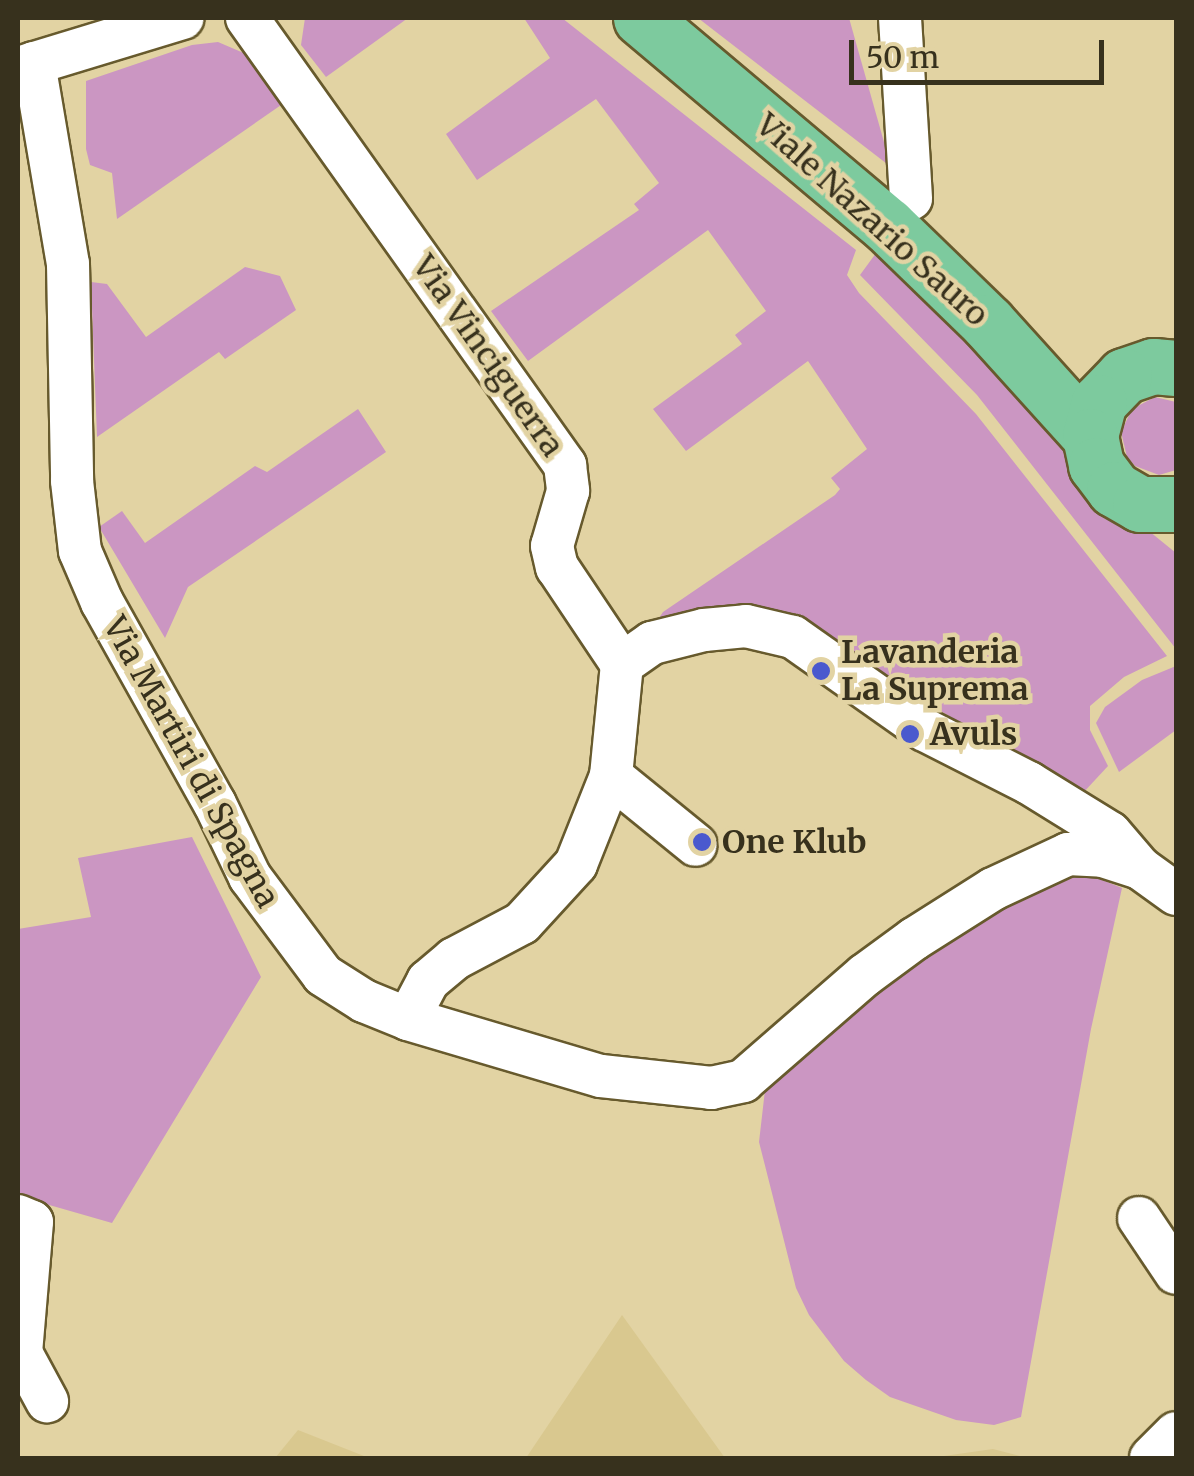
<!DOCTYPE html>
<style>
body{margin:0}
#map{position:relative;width:1194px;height:1476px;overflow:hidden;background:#e2d3a3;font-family:Merriweather,serif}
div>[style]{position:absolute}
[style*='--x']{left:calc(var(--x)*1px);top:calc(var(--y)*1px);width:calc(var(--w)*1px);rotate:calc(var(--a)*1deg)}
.built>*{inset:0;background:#d9c88f}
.green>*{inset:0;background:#cb96c2}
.roads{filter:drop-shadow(2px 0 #675a2d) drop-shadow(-2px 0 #675a2d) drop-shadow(0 2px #675a2d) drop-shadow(0 -2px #675a2d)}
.minor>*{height:42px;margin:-21px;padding:0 21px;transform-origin:21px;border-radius:21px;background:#fff}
.major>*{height:55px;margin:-27.5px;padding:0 27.5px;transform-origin:27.5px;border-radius:27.5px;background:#7dca9e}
.dots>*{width:28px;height:28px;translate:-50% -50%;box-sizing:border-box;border:5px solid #e2d3a3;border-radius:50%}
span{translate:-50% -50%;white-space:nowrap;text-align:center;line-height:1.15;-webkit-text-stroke:9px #e2d3a3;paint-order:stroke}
.street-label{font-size:32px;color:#37311d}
.poi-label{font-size:32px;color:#37311d;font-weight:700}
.left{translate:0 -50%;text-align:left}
.frame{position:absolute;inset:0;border:20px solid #37311d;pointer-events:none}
.scale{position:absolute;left:849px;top:40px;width:255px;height:45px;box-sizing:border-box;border:5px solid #37311d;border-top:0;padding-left:12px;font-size:30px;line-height:35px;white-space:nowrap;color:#37311d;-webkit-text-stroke:8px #e2d3a3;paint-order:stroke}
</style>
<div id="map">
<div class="built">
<div style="clip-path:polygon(622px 1315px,725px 1458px,526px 1458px)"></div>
<div style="clip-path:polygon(298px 1430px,369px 1458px,275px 1458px)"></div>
<div style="clip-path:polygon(993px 1449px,1028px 1458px,935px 1458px,937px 1457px)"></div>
</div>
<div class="green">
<div style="clip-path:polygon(305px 18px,408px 18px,326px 77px,301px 45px)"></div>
<div style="clip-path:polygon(524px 18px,562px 18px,856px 250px,847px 275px,859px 293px,976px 414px,1167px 656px,1124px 677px,1090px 706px,1090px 730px,1108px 766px,1082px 794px,791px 623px,657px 621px,663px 612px,835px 495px,840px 489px,831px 478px,867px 449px,808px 361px,686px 451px,653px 409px,742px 344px,735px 335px,766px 311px,708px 230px,528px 361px,491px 311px,639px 210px,634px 204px,659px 183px,596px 99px,477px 180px,446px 134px,550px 58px)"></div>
<div style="clip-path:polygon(698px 18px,849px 18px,891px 167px)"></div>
<div style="clip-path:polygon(218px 42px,246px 54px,284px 103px,117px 219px,112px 173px,90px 165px,86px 149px,86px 81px,192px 45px)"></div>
<div style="clip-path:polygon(879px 249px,1062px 427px,1144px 527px,1176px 553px,1176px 649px,977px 395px,860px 275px)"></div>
<div style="clip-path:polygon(245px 267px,280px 276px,296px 310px,225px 359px,219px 352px,97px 437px,91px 282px,107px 284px,146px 337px)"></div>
<div style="clip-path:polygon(1155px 397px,1176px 402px,1176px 470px,1159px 475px,1135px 466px,1127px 457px,1121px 432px,1132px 409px)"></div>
<div style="clip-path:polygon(358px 409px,386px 452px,188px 587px,165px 638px,99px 527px,122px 511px,145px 543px,255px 466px,267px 472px)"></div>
<div style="clip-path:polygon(1176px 666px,1176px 730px,1119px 772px,1096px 723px,1105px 707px,1142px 680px)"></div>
<div style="clip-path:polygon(192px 837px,261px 977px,112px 1223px,18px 1196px,18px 929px,91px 917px,78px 858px)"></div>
<div style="clip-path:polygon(1083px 872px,1122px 888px,1091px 1029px,1021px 1417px,994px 1425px,956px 1420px,890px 1397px,866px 1380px,844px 1361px,809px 1315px,796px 1288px,759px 1142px,765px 1090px,913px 958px,1015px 896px)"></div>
</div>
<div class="roads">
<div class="minor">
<div style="--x:247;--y:18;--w:549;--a:54.57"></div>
<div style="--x:565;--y:465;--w:26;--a:83"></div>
<div style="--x:568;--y:491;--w:57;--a:106.2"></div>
<div style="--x:552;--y:546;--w:22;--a:77"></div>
<div style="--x:557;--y:567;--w:117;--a:56.2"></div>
<div style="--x:900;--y:18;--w:181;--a:86.5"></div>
<div style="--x:34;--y:63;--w:204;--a:80.4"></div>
<div style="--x:68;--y:264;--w:217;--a:88.9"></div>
<div style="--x:72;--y:481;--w:70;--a:83.5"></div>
<div style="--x:80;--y:551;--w:56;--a:66.7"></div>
<div style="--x:102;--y:602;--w:231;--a:60.8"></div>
<div style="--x:215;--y:804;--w:81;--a:64.4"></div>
<div style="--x:250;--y:877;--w:122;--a:53.3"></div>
<div style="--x:323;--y:975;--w:49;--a:32.4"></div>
<div style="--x:364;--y:1001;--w:48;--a:22.2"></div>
<div style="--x:408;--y:1019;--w:201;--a:16.5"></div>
<div style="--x:601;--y:1076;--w:111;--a:6.2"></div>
<div style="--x:711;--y:1088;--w:33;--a:-12"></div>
<div style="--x:743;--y:1081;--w:162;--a:-41"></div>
<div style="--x:865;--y:975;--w:61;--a:-36.3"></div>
<div style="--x:914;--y:939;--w:93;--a:-32.3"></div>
<div style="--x:993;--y:889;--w:83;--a:-25"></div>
<div style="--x:1068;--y:854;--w:35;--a:3"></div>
<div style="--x:1103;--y:856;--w:39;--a:18"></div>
<div style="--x:1140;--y:868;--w:44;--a:35.8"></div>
<div style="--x:18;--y:68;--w:172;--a:-16.9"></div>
<div style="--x:622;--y:664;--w:37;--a:-35"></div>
<div style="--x:652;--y:643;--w:54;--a:-14"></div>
<div style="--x:704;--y:630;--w:42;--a:-5.4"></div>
<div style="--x:746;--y:626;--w:48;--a:13.2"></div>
<div style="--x:793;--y:637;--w:161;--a:35.2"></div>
<div style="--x:925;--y:730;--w:117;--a:27"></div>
<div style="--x:1029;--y:783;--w:95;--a:31.7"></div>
<div style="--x:1110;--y:833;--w:46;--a:49.4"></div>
<div style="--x:611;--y:776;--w:109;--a:39.1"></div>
<div style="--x:408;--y:1019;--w:43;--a:-62.2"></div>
<div style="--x:428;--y:981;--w:34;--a:-40"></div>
<div style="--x:454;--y:959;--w:77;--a:-27.9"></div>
<div style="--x:522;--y:923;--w:80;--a:-47.5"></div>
<div style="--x:576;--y:864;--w:95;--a:-68.3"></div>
<div style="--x:611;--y:776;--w:113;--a:-84.4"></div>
<div style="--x:18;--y:1216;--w:15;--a:23"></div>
<div style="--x:32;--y:1222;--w:131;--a:94.8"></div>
<div style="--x:21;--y:1353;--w:55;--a:61.6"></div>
<div style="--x:1139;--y:1218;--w:66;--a:56.1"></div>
<div style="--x:1151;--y:1458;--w:35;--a:-45"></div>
</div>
<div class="major">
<div style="--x:641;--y:18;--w:323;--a:40.1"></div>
<div style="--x:888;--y:226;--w:138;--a:44.1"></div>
<div style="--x:987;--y:322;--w:154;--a:47.9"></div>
<div style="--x:1176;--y:368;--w:23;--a:-175"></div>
<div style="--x:1153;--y:366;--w:31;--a:161"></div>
<div style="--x:1124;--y:376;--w:36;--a:134"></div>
<div style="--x:1099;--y:402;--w:35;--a:105"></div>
<div style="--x:1090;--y:436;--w:30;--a:78"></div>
<div style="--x:1096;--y:465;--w:30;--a:53"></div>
<div style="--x:1114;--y:489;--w:30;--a:30"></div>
<div style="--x:1140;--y:504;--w:36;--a:0"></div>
</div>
</div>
<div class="dots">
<div style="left:821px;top:671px;background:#4a59ce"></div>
<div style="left:910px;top:734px;background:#4a59ce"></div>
<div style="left:702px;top:842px;background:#4a59ce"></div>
</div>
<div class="street-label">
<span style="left:872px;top:220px;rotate:42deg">Viale Nazario Sauro</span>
<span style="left:488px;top:356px;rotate:55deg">Via Vinciguerra</span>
<span style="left:191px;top:762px;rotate:61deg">Via Martiri di Spagna</span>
</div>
<div class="poi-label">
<span class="left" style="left:841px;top:671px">Lavanderia<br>La Suprema</span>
<span class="left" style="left:930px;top:734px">Avuls</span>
<span class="left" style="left:722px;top:842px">One Klub</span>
</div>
<div class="frame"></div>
<div class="scale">50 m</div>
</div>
